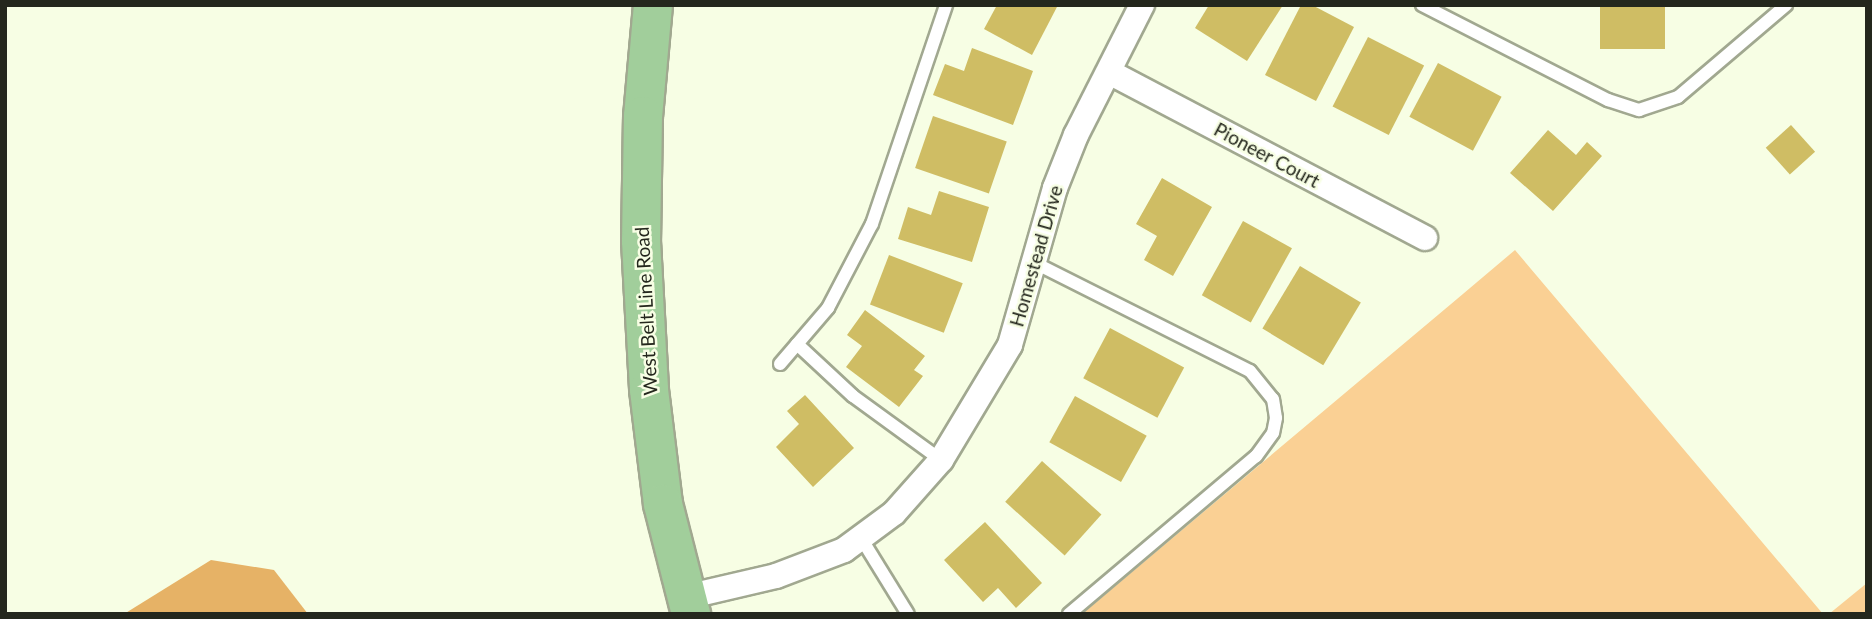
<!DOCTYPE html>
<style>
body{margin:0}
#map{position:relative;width:1872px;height:619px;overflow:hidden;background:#f7fee4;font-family:Lato,sans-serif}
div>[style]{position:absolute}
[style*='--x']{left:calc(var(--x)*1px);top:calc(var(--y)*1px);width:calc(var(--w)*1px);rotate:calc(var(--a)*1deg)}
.green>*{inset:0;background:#fad094}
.forest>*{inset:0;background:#e6b266}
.building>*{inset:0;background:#cfbd64;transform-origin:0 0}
.roads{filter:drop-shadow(2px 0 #a1a890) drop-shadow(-2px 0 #a1a890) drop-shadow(0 2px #a1a890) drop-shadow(0 -2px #a1a890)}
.lane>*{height:12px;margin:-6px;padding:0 6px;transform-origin:6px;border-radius:6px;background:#fff}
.street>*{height:24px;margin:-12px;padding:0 12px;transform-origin:12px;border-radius:12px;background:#fff}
.primary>*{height:38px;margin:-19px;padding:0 19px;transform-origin:19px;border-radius:19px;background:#a1ce9b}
span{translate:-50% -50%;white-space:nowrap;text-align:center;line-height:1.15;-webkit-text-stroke:5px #f7fee4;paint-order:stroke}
.street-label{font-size:19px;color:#24271d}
.frame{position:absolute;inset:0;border:7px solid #24271d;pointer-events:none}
</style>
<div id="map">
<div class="green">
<div style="clip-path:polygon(1515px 250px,1823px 614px,1082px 614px,1457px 299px)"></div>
<div style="clip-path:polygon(1867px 583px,1867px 614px,1829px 614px)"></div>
</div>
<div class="forest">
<div style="clip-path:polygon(211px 560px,274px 570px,308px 614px,124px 614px)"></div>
</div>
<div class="building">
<div style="clip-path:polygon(997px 5px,1058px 5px,1032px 55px,984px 29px)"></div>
<div style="clip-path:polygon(1209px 5px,1283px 5px,1247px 61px,1195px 28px)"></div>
<div style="clip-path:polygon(1301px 5px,1312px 5px,1354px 27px,1316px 101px,1265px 75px)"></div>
<div style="left:1600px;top:5px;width:65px;height:44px"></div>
<div style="left:1368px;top:37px;width:63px;height:78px;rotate:27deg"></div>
<div style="clip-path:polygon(972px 48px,1033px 71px,1013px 125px,933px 95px,945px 64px,964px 71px)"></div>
<div style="left:1438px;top:63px;width:72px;height:61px;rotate:28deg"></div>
<div style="left:933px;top:116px;width:78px;height:55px;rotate:19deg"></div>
<div style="left:1791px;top:125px;width:36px;height:34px;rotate:48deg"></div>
<div style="clip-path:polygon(1548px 130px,1576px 155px,1587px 142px,1602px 156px,1553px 211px,1510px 173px)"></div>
<div style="clip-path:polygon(1162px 178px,1212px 207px,1173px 276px,1144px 260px,1157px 236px,1136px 224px)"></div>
<div style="clip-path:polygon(939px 191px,989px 207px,972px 262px,898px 239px,908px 207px,931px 215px)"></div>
<div style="left:1243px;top:221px;width:56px;height:85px;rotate:29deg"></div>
<div style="left:889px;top:255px;width:79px;height:53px;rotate:21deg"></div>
<div style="left:1300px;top:266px;width:71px;height:73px;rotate:31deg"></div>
<div style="clip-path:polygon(865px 310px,925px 356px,914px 370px,923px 376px,899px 407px,846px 367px,862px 346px,847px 335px)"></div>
<div style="left:1110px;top:328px;width:84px;height:57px;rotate:28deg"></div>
<div style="clip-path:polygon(805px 395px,854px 448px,813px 487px,776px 447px,799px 424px,787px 411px)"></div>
<div style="left:1075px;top:396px;width:82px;height:53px;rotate:29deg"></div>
<div style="left:1042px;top:461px;width:80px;height:55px;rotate:42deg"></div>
<div style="clip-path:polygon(985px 522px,1042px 583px,1016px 608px,998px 588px,983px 602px,944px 560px)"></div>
</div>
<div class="roads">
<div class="lane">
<div style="--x:1422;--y:5;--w:209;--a:27.1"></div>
<div style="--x:1608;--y:100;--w:33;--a:18"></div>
<div style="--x:1639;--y:110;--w:41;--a:-18.4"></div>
<div style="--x:1678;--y:97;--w:142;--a:-40.4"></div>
<div style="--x:1037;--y:264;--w:238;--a:26.7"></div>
<div style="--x:1250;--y:371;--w:36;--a:51"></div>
<div style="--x:1273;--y:399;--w:19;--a:81"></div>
<div style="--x:1276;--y:418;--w:15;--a:101"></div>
<div style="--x:1273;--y:433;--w:29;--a:126"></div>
<div style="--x:1256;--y:456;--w:245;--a:139.8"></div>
<div style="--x:797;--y:344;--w:76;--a:42.9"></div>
<div style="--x:853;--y:396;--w:109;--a:36"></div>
<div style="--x:780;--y:364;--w:74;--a:-49.4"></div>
<div style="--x:828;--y:308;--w:95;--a:-62.4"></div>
<div style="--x:872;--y:224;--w:231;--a:-71.3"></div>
<div style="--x:861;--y:538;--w:89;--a:58.3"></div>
</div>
<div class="street">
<div style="--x:1109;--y:72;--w:357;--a:27.7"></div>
<div style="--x:686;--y:597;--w:92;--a:-13.1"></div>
<div style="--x:776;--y:576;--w:73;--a:-20.9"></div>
<div style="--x:844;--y:550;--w:62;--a:-36.5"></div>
<div style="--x:894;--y:513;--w:71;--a:-48.4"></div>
<div style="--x:941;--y:460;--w:134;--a:-59"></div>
<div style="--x:1010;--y:345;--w:163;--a:-74"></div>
<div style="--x:1055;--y:188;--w:57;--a:-68.4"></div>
<div style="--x:1076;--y:135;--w:146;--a:-63.1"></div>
</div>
<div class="primary">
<div style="--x:653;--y:5;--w:111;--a:95.1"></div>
<div style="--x:643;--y:116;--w:125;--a:90.9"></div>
<div style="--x:641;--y:241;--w:149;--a:86.9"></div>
<div style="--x:649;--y:390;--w:115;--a:83"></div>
<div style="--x:663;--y:504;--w:114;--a:75.7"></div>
</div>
</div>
<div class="street-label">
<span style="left:1267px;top:155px;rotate:28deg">Pioneer Court</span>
<span style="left:1036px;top:256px;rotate:-74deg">Homestead Drive</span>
<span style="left:646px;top:311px;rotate:-93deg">West Belt Line Road</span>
</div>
<div class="frame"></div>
</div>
